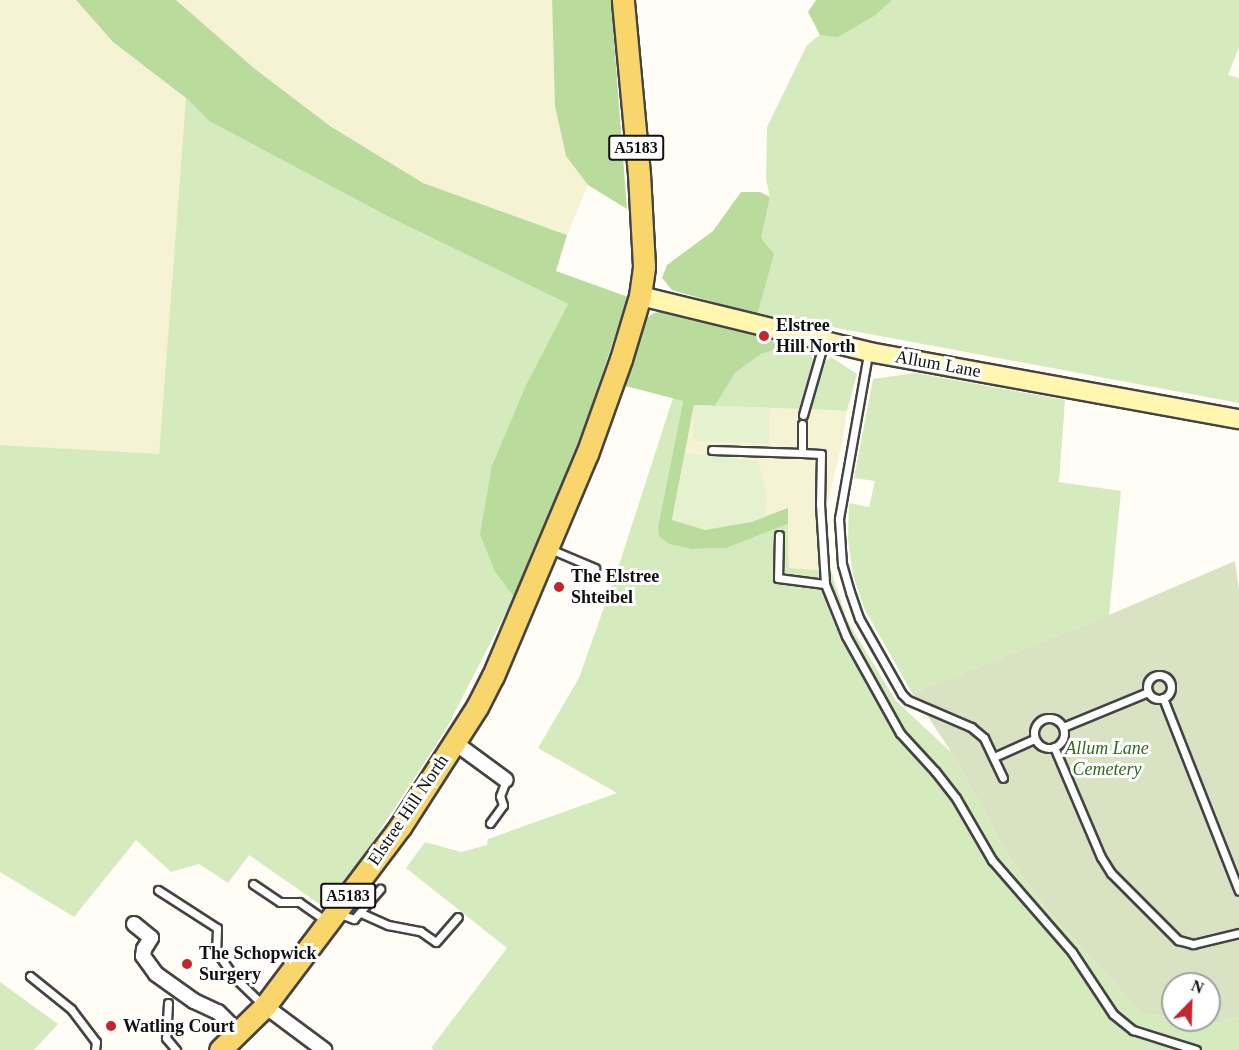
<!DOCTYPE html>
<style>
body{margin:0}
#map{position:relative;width:1239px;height:1050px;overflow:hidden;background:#fffdf5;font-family:Georgia,serif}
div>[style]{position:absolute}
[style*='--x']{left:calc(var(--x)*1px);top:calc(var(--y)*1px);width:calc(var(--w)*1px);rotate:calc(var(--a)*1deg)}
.farmland>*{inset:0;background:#f6f3d4}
.green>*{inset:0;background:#d5ebbd}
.forest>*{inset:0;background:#b9dc9c}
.cemetery>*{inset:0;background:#d9e3c4}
.pitch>*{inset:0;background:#e6f2cf;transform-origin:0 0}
.roads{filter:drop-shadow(2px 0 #444) drop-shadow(-2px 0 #444) drop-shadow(0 2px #444) drop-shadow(0 -2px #444)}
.lane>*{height:7px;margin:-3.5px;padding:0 3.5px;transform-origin:3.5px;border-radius:3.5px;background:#fff}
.lane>.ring{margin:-3.5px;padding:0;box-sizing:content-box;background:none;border:7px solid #fff;border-radius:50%}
.street>*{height:14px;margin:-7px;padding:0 7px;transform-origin:7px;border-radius:7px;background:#fff}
.secondary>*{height:18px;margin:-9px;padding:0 9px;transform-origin:9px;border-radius:9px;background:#fff6b0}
.primary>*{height:21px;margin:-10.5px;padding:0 10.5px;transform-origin:10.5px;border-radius:10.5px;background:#f9d66b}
.dots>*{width:16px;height:16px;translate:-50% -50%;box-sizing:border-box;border:3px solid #fff;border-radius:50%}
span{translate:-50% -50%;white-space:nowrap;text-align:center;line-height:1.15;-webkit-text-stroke:6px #fff;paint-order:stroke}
.shield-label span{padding:2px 4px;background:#fff;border:2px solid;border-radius:4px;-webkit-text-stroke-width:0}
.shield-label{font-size:16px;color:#111;font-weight:700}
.poi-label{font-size:18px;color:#111;font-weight:700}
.left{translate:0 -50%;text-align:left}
.street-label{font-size:18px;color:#111}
.park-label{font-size:18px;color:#2f6b1f;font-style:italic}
.north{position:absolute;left:1161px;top:972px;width:60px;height:60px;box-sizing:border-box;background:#fff;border:2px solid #a0a0a0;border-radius:50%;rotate:23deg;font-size:16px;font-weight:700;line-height:24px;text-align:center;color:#111}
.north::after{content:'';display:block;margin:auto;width:21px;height:27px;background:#c4262e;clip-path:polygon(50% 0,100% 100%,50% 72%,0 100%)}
</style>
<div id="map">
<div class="farmland">
<div style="clip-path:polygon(0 0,76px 0,113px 42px,186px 98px,159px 455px,0 445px)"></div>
<div style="clip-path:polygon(176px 0,552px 0,555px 106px,566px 156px,588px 185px,567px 235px,423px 183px,330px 126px,255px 69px)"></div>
<div style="clip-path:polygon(694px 405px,847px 411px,843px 439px,827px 505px,831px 571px,789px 568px,788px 509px,751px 522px,672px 520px)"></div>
</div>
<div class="green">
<div style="clip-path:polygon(864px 0,1239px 0,1239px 47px,1228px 75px,1239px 78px,1239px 403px,741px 310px,770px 197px,766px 179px,767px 127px,807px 45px)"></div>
<div style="clip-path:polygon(186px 98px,209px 121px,389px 217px,568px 304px,526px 385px,492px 465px,495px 572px,514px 597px,445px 731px,328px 910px,249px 855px,228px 883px,199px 864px,171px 872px,136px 840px,74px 917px,0 872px,0 445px,159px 454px)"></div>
<div style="clip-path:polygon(791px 345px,810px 350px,814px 364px,800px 409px,715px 406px,735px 373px,761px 354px)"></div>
<div style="clip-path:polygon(831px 357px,857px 374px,847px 411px,807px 409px,821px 365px)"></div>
<div style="clip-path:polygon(915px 373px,1065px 400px,1059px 482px,1121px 491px,1109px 615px,912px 693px,864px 608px,853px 575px,848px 539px,849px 503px,869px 507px,875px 481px,854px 478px,873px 379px)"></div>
<div style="clip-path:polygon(673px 398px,683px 401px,658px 527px,669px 544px,691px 549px,725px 548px,788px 524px,789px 568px,831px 571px,847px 620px,896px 701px,952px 753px,1008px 856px,1042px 904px,1141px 1013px,1173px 1018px,1173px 1020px,1215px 1024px,1239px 1017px,1239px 1050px,434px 1050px,431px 1048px,507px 948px,406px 868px,425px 842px,461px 852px,487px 845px,488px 839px,617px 793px,538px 748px,579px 678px,620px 562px)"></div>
<div style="clip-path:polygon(0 982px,58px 1024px,34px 1050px,0 1050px)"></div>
</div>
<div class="forest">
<div style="clip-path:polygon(76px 0,176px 0,255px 69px,330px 126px,423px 183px,567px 235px,556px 271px,628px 297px,586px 422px,526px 577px,514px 597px,495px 572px,480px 534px,492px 465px,526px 385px,568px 304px,389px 217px,209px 121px,186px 98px,113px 42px)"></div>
<div style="clip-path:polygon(552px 0,611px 0,627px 209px,588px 185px,566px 156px,555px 106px)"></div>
<div style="clip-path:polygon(816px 0,892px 0,874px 16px,838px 37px,820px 35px,808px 12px)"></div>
<div style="clip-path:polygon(741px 192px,760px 192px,770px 197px,761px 238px,774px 254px,757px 315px,672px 290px,662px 278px,667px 265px,713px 231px)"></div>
<div style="clip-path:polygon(664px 311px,791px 345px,761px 354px,735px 373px,715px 406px,694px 405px,672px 520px,751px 522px,788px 508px,788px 524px,726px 548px,691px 549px,669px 544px,659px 536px,658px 527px,683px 401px,622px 385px,647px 318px,654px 313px)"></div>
</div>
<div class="cemetery">
<div style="clip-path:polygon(1235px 561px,1239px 591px,1239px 1017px,1215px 1024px,1189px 1020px,1209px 1020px,1209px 984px,1173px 984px,1173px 1018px,1141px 1013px,1042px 904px,1008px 856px,952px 753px,912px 693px,1109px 615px)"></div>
</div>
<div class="pitch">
<div style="left:694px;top:405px;width:76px;height:36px;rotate:2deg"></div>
<div style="clip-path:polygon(685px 453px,758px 461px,767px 493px,765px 517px,751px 522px,705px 530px,672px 520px)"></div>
</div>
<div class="roads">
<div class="lane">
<div style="--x:868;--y:354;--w:168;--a:100"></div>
<div style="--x:839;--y:519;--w:45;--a:86.2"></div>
<div style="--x:842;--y:564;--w:29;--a:74"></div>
<div style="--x:850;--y:592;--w:28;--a:71"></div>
<div style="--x:859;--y:618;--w:87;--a:60.5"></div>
<div style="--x:902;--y:694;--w:8;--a:45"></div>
<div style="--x:908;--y:700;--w:69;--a:23.2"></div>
<div style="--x:971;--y:727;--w:17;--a:40"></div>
<div style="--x:984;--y:738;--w:44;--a:64.6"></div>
<div style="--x:803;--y:415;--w:76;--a:-74"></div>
<div style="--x:712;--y:450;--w:90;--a:1.9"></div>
<div style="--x:802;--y:453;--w:29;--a:-90"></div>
<div style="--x:802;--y:453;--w:19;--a:3"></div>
<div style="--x:821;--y:454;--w:50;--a:91.1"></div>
<div style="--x:820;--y:504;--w:80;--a:86.4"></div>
<div style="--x:825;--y:584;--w:56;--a:68"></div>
<div style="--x:846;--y:636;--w:111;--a:60.9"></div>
<div style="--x:900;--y:733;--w:52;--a:47.4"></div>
<div style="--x:935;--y:771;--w:34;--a:52"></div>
<div style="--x:956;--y:798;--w:72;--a:59.9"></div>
<div style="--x:992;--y:860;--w:122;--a:49"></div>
<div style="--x:1072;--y:952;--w:74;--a:56.5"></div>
<div style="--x:1113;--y:1014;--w:26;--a:39"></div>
<div style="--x:1133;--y:1030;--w:66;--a:17.6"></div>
<div style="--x:779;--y:535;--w:43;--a:91.3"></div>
<div style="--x:778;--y:578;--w:47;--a:7.3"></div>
<div style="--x:550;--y:549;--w:49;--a:22.9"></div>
<div class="ring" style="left:1147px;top:675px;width:17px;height:17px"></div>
<div style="--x:1163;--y:698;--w:207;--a:68.5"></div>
<div class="ring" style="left:1034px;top:718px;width:23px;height:23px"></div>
<div style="--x:1063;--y:727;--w:92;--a:-22.4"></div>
<div style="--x:1054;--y:747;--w:120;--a:66.9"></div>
<div style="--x:1101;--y:857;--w:19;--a:58"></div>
<div style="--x:1111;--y:873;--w:95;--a:45"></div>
<div style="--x:1178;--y:940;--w:16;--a:15"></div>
<div style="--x:1193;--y:944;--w:47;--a:-13.4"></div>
<div style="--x:994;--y:757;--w:44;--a:-24.2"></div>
<div style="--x:490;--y:823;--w:22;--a:-54"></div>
<div style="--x:503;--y:805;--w:9;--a:-108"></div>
<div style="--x:500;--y:796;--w:17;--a:-69"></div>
<div style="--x:253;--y:884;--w:32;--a:34"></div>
<div style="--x:280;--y:902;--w:19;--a:0"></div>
<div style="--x:299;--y:902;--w:33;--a:35"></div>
<div style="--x:158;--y:890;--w:70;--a:32.8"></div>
<div style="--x:217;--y:928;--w:23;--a:92"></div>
<div style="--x:216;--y:951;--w:32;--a:55"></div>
<div style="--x:234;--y:977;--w:40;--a:44"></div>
<div style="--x:361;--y:913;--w:30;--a:24"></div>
<div style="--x:388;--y:925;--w:33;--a:11"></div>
<div style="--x:420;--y:931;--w:19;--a:35"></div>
<div style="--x:436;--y:942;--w:33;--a:-49"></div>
<div style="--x:340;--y:914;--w:15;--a:20"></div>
<div style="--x:354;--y:919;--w:40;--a:-49"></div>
<div style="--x:30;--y:976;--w:53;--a:38.8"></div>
<div style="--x:71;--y:1009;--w:41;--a:52.9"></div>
<div style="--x:96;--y:1042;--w:8;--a:97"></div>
<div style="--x:168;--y:1003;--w:35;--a:93"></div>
<div style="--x:166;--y:1038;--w:16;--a:50"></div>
</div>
<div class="street">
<div style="--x:454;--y:742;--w:64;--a:36.2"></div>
<div style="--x:134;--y:924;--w:22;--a:39"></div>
<div style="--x:151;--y:938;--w:13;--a:122"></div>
<div style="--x:144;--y:949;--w:7;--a:98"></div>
<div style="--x:143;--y:956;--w:22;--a:54"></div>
<div style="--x:156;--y:974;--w:47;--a:35.4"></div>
<div style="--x:194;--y:1001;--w:26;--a:25"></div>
<div style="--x:218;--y:1012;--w:30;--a:45"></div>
<div style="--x:265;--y:1006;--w:74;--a:36.7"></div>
</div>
<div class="secondary">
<div style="--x:640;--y:296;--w:236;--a:13.7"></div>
<div style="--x:869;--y:352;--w:376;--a:10.3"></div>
</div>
<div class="primary">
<div style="--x:220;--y:1050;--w:63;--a:-44.4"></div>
<div style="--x:265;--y:1006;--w:224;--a:-53"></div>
<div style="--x:400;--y:827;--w:143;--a:-57.3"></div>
<div style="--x:477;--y:707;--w:35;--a:-63"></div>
<div style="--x:493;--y:676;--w:241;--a:-67.1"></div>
<div style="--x:587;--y:454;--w:101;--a:-70.3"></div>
<div style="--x:621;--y:359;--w:66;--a:-73.2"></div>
<div style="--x:640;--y:296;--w:30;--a:-82"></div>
<div style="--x:644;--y:266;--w:92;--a:-93.1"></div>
<div style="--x:639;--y:174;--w:175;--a:-95.3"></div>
</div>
</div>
<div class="dots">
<div style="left:764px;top:336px;background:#c4262e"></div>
<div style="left:559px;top:587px;background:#c4262e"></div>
<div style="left:187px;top:964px;background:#c4262e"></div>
<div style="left:111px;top:1026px;background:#c4262e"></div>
</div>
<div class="shield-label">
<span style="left:636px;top:148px">A5183</span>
<span style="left:348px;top:896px">A5183</span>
</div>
<div class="poi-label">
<span class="left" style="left:776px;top:336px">Elstree<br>Hill North</span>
<span class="left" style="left:571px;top:587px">The Elstree<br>Shteibel</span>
<span class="left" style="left:199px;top:964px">The Schopwick<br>Surgery</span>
<span class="left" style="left:123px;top:1026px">Watling Court</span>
</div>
<div class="street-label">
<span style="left:938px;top:364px;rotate:10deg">Allum Lane</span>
<span style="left:408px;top:810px;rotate:-56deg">Elstree Hill North</span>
</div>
<div class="park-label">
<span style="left:1107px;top:759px">Allum Lane<br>Cemetery</span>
</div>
<div class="north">N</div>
</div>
